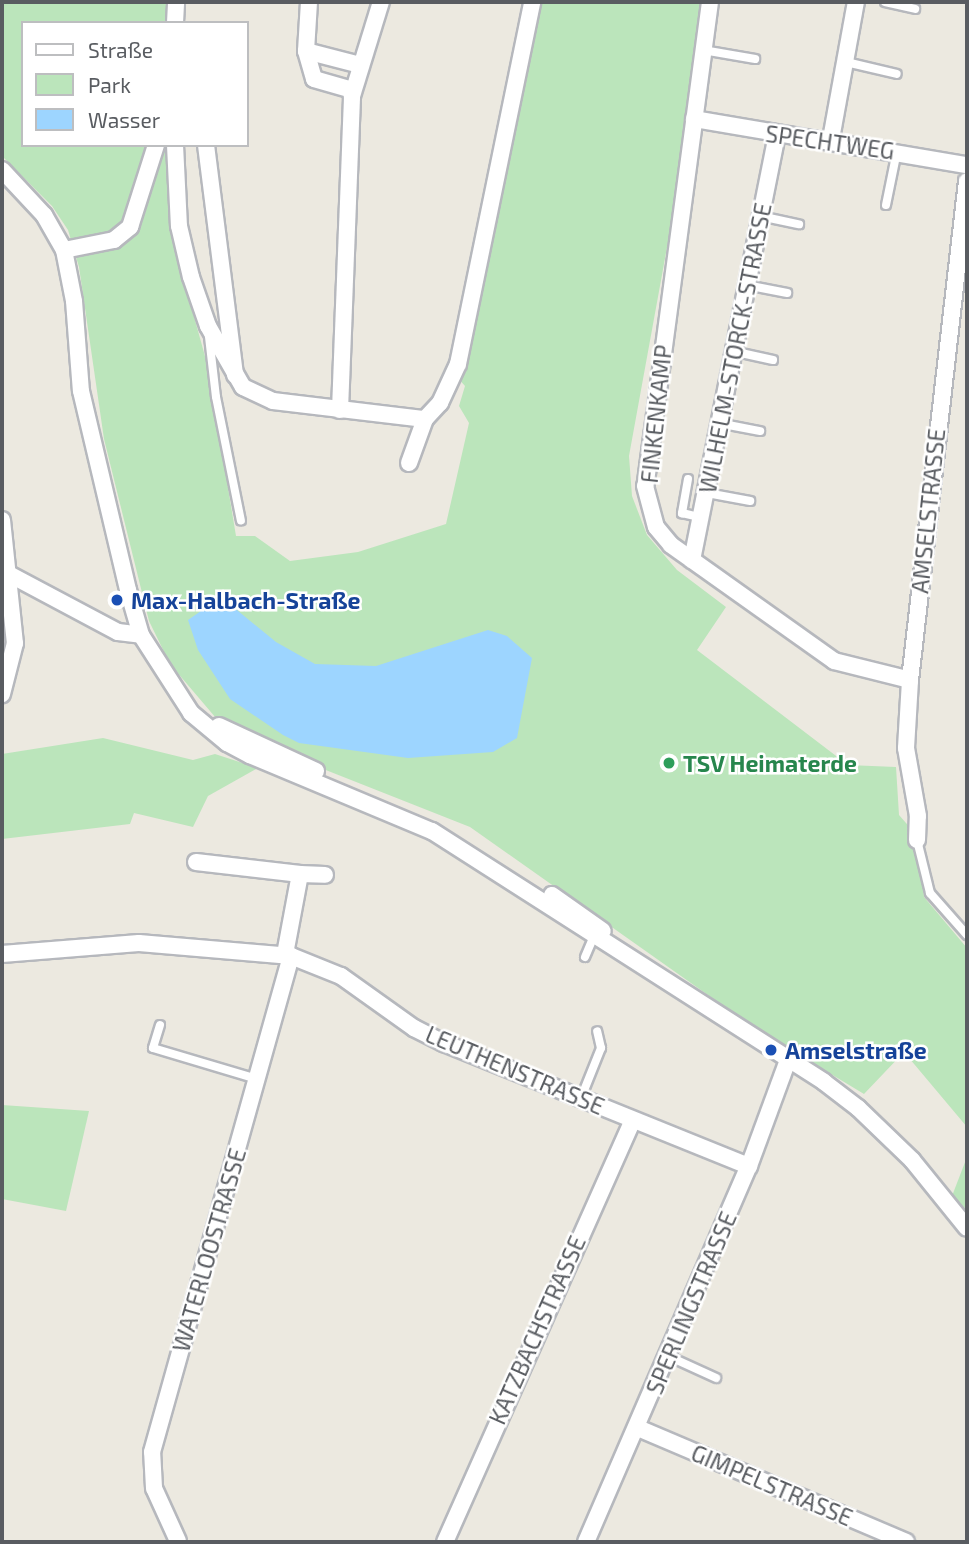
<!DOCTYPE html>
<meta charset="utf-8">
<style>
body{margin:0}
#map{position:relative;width:969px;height:1544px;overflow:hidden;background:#ece9e0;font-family:"Exo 2",sans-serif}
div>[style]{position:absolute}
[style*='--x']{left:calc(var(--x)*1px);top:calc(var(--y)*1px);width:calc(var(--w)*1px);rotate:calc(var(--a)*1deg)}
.green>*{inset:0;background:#bbe5bb}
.water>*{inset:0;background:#9dd5ff}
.roads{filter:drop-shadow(2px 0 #b6b8bd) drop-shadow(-2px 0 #b6b8bd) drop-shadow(0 2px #b6b8bd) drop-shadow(0 -2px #b6b8bd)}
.lane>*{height:8px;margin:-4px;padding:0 4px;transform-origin:4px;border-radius:4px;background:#fff}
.street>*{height:16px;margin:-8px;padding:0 8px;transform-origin:8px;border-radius:8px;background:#fff}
.dots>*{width:19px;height:19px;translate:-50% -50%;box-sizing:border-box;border:4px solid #fff;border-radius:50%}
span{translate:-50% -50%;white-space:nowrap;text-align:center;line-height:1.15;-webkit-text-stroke:5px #fff;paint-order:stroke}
.street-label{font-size:23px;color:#595c61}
.transit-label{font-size:23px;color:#164399;font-weight:700}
.left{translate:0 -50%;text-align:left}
.leisure-label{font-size:23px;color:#27864d;font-weight:700}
.frame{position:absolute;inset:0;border:4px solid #595c61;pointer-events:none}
.legend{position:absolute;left:21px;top:21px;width:228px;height:126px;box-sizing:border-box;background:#fff;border:2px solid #bdbec0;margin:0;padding:9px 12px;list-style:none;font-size:21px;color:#595c61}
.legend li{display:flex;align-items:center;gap:14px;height:35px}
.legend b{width:35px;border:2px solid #bdbec0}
</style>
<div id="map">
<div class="green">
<div style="clip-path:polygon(172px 2px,171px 23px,23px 23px,23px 145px,169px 145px,175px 248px,208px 367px,236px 536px,255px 536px,290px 561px,358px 552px,446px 524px,469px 423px,459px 406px,465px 386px,457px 377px,540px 2px,701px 2px,680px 176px,629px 456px,632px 496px,647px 535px,677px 570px,726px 607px,697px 650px,848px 765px,896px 767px,899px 815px,920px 839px,924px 897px,967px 948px,967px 1127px,904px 1052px,864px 1094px,756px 1029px,470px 827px,227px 731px,170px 664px,149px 621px,104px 439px,79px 267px,68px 230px,52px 206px,2px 156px,2px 4px)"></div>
<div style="clip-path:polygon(103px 738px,193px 760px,215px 754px,258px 768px,208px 796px,193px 827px,134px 813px,130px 824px,2px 839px,2px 754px)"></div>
<div style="clip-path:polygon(2px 1105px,89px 1111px,66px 1211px,2px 1199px)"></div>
<div style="clip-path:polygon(967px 1157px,967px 1210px,952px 1196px)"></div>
</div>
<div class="water">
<div style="clip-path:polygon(221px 597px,276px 642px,315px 664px,376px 666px,488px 630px,507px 636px,532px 658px,517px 738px,493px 752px,408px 758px,299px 743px,283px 735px,230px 699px,198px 650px,188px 620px)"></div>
</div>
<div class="roads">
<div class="lane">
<div style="--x:885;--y:2;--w:31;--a:13"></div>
<div style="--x:703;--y:50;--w:53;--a:9.8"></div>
<div style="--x:846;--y:62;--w:52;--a:13.2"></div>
<div style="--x:886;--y:205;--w:55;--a:-78.5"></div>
<div style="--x:760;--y:216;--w:40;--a:12"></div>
<div style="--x:746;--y:285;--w:42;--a:11"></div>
<div style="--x:208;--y:328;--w:69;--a:83.4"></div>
<div style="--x:216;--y:397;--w:126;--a:78.6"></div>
<div style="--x:732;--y:351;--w:42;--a:12.4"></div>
<div style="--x:718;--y:423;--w:43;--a:10.8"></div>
<div style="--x:688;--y:479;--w:35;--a:100"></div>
<div style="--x:682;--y:513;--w:18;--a:13"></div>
<div style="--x:707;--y:493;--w:44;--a:10.5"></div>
<div style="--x:917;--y:840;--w:55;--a:76.2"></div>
<div style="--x:930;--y:893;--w:56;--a:48.6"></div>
<div style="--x:585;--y:957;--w:23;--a:-67"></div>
<div style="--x:160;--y:1025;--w:24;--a:107"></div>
<div style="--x:153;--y:1048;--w:109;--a:16.6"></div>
<div style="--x:581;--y:1098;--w:54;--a:-68.2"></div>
<div style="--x:601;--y:1048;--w:17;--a:-103"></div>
<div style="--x:668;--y:1356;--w:53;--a:24.6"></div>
</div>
<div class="street">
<div style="--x:309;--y:2;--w:49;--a:93.5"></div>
<div style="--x:306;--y:51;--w:29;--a:74"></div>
<div style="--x:314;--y:79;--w:40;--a:16"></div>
<div style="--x:710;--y:2;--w:488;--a:97.6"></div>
<div style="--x:645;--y:486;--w:42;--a:75"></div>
<div style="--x:656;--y:527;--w:23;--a:50"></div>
<div style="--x:671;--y:545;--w:200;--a:35.4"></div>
<div style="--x:834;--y:661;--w:78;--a:14"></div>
<div style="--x:175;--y:23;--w:21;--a:-87"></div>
<div style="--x:306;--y:51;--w:56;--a:14.5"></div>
<div style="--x:694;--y:119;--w:277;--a:9.6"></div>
<div style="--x:831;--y:139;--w:139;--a:-79.7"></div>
<div style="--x:175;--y:145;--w:81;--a:87.2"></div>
<div style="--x:179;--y:226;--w:52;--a:76.8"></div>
<div style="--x:191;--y:277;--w:52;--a:70.9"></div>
<div style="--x:208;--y:326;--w:70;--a:60.2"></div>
<div style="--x:243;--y:387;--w:33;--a:25"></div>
<div style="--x:273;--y:401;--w:153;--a:6.8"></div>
<div style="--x:206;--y:145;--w:232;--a:82.8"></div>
<div style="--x:2;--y:170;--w:62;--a:47"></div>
<div style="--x:44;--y:215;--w:40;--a:60.3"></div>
<div style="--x:64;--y:250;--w:52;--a:78.9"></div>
<div style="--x:74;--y:301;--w:90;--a:85.6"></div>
<div style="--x:81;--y:391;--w:204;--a:76.7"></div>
<div style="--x:128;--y:590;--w:47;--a:73.9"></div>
<div style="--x:141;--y:635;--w:93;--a:57.3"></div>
<div style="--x:191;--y:713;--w:47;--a:39.8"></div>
<div style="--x:227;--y:743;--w:26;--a:28"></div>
<div style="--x:250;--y:755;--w:197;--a:22.7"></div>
<div style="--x:432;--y:831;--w:465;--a:32.6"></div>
<div style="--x:824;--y:1082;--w:43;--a:37.4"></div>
<div style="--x:858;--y:1108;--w:75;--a:43.9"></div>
<div style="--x:912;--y:1160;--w:87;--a:51"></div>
<div style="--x:64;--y:250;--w:51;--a:-11.3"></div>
<div style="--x:114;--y:240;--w:21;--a:-39"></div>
<div style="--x:130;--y:227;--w:86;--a:-72.4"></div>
<div style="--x:340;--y:410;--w:314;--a:-87.8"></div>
<div style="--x:352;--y:96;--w:98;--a:-72.9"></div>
<div style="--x:409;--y:463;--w:47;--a:-70"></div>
<div style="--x:425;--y:419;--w:22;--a:-47"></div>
<div style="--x:440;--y:403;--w:43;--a:-65.2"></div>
<div style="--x:458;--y:364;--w:369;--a:-78.4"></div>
<div style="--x:2;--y:520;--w:124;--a:84"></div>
<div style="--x:15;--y:643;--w:53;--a:104.3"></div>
<div style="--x:692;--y:560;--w:432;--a:-78.7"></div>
<div style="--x:5;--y:572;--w:128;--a:28"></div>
<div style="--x:118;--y:632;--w:23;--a:7"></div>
<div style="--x:219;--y:726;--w:107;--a:24.9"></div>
<div style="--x:917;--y:840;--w:24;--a:-88"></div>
<div style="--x:918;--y:816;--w:69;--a:-100"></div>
<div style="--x:906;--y:748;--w:68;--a:-86.6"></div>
<div style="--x:910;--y:680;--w:502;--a:-83.48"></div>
<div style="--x:196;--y:862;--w:105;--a:6.6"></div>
<div style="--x:300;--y:874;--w:81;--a:100.6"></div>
<div style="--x:300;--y:874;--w:25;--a:2"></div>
<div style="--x:552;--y:895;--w:62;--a:35.2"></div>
<div style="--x:2;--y:954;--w:137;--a:-4.6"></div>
<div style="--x:139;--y:943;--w:153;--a:4.9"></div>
<div style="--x:291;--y:956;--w:54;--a:21.8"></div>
<div style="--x:341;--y:976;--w:90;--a:35.5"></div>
<div style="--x:414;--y:1028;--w:34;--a:27"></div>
<div style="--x:444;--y:1043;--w:329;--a:22"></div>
<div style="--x:638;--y:1428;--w:291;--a:23"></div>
<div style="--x:178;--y:1541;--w:58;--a:-114.4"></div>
<div style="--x:154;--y:1488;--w:36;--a:-93"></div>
<div style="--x:152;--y:1452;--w:515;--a:-74.34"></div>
<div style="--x:445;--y:1542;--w:462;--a:-66"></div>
<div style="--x:586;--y:1542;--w:410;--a:-66.6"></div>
<div style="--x:749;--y:1166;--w:113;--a:-69.8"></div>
</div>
</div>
<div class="dots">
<div style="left:117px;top:600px;background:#1a4fb4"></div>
<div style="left:669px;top:763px;background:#2e9e5b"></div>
<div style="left:771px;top:1050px;background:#1a4fb4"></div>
</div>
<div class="street-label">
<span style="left:830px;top:142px;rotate:8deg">SPECHTWEG</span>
<span style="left:735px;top:348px;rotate:-79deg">WILHELM-STORCK-STRASSE</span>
<span style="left:656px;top:414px;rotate:-84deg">FINKENKAMP</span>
<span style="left:928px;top:511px;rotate:-84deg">AMSELSTRASSE</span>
<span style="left:515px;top:1070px;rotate:23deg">LEUTHENSTRASSE</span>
<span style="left:209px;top:1250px;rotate:-74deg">WATERLOOSTRASSE</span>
<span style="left:691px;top:1303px;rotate:-67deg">SPERLINGSTRASSE</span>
<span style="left:537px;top:1330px;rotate:-66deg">KATZBACHSTRASSE</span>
<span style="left:772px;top:1485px;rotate:23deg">GIMPELSTRASSE</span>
</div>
<div class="transit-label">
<span class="left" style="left:131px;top:600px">Max-Halbach-Straße</span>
<span class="left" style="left:785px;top:1050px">Amselstraße</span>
</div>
<div class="leisure-label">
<span class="left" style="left:683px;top:763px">TSV Heimaterde</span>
</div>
<div class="frame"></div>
<ul class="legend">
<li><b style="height:9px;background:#fff"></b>Straße</li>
<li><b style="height:19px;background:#bbe5bb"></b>Park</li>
<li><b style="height:19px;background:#9dd5ff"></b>Wasser</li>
</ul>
</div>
